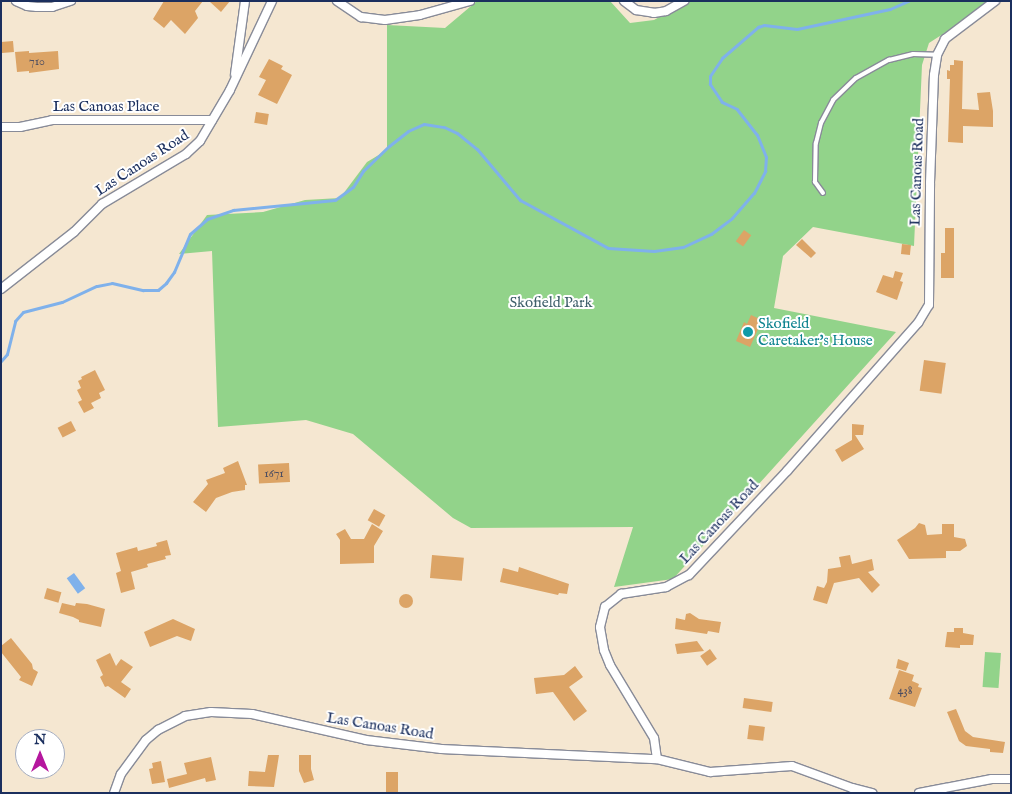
<!DOCTYPE html>
<style>
body{margin:0}
#map{position:relative;width:1012px;height:794px;overflow:hidden;background:#f5e7d1;font-family:"IM FELL English",serif}
div>[style]{position:absolute}
[style*='--x']{left:calc(var(--x)*1px);top:calc(var(--y)*1px);width:calc(var(--w)*1px);rotate:calc(var(--a)*1deg)}
.green>*{inset:0;background:#92d38a;transform-origin:0 0}
.water>*{inset:0;background:#7fb1eb;transform-origin:0 0}
.stream>*{height:3px;margin:-1.5px;padding:0 1.5px;transform-origin:1.5px;border-radius:1.5px;background:#7fb1eb}
.building>*{inset:0;background:#dca466;transform-origin:0 0}
.round{border-radius:50%}
.roads{filter:drop-shadow(1px 0 #888b98) drop-shadow(-1px 0 #888b98) drop-shadow(0 1px #888b98) drop-shadow(0 -1px #888b98)}
.service>*{height:4px;margin:-2px;padding:0 2px;transform-origin:2px;border-radius:2px;background:#fff}
.minor>*{height:8px;margin:-4px;padding:0 4px;transform-origin:4px;border-radius:4px;background:#fff}
.dots>*{width:14px;height:14px;translate:-50% -50%;box-sizing:border-box;border:2px solid #fff;border-radius:50%}
span{translate:-50% -50%;white-space:nowrap;text-align:center;line-height:1.15;-webkit-text-stroke:4px #fff;paint-order:stroke}
.number-label{font-size:12px;color:#4b4c60}
.number-label span{-webkit-text-stroke-width:0}
.street-label{font-size:15px;color:#1b2f5e}
.park-label{font-size:15px;color:#3f606b}
.culture-label{font-size:15px;color:#0d838f}
.left{translate:0 -50%;text-align:left}
.frame{position:absolute;inset:0;border:2px solid #1b2f5e;pointer-events:none}
.north{position:absolute;left:15px;top:729px;width:50px;height:50px;box-sizing:border-box;background:#fff;border:1px solid #a4acbf;border-radius:50%;rotate:0deg;font-size:14px;font-weight:700;line-height:20px;text-align:center;color:#1b2f5e}
.north::after{content:'';display:block;margin:auto;width:18px;height:22px;background:#b5179e;clip-path:polygon(50% 0,100% 100%,50% 72%,0 100%)}
</style>
<div id="map">
<div class="green">
<div style="clip-path:polygon(477px 1px,610px 1px,630px 23px,654px 20px,689px 1px,994px 1px,929px 43px,922px 65px,914px 246px,813px 227px,783px 256px,774px 308px,896px 332px,673px 579px,614px 587px,633px 527px,471px 528px,453px 518px,353px 434px,306px 420px,218px 427px,212px 251px,179px 254px,207px 215px,263px 212px,305px 200px,340px 198px,367px 162px,387px 150px,387px 25px,445px 28px)"></div>
<div style="left:985px;top:652px;width:16px;height:35px;rotate:4deg"></div>
</div>
<div class="water">
<div style="left:74px;top:573px;width:19px;height:9px;rotate:54deg"></div>
</div>
<div class="stream">
<div style="--x:1;--y:361;--w:9;--a:-49"></div>
<div style="--x:7;--y:354;--w:34;--a:-76"></div>
<div style="--x:15;--y:321;--w:12;--a:-48"></div>
<div style="--x:23;--y:312;--w:40;--a:-14.4"></div>
<div style="--x:62;--y:302;--w:38;--a:-25"></div>
<div style="--x:97;--y:286;--w:15;--a:-11"></div>
<div style="--x:112;--y:283;--w:32;--a:13"></div>
<div style="--x:143;--y:290;--w:15;--a:0"></div>
<div style="--x:158;--y:290;--w:11;--a:-41"></div>
<div style="--x:166;--y:283;--w:14;--a:-54"></div>
<div style="--x:174;--y:272;--w:41;--a:-67.2"></div>
<div style="--x:190;--y:234;--w:23;--a:-41"></div>
<div style="--x:207;--y:219;--w:28;--a:-19"></div>
<div style="--x:233;--y:210;--w:102;--a:-5.6"></div>
<div style="--x:335;--y:200;--w:22;--a:-36"></div>
<div style="--x:353;--y:187;--w:19;--a:-58"></div>
<div style="--x:363;--y:171;--w:36;--a:-44"></div>
<div style="--x:389;--y:146;--w:24;--a:-38"></div>
<div style="--x:408;--y:131;--w:17;--a:-24"></div>
<div style="--x:424;--y:124;--w:20;--a:9"></div>
<div style="--x:444;--y:127;--w:14;--a:25"></div>
<div style="--x:457;--y:133;--w:26;--a:39"></div>
<div style="--x:477;--y:149;--w:67;--a:49.9"></div>
<div style="--x:520;--y:200;--w:100;--a:28.6"></div>
<div style="--x:608;--y:248;--w:46;--a:3.7"></div>
<div style="--x:654;--y:251;--w:29;--a:-8"></div>
<div style="--x:683;--y:247;--w:31;--a:-25"></div>
<div style="--x:711;--y:234;--w:26;--a:-37"></div>
<div style="--x:732;--y:218;--w:33;--a:-49"></div>
<div style="--x:754;--y:193;--w:25;--a:-63"></div>
<div style="--x:765;--y:171;--w:14;--a:-86"></div>
<div style="--x:766;--y:157;--w:24;--a:-112"></div>
<div style="--x:757;--y:135;--w:33;--a:-128"></div>
<div style="--x:737;--y:109;--w:17;--a:-155"></div>
<div style="--x:722;--y:102;--w:22;--a:-124"></div>
<div style="--x:710;--y:84;--w:8;--a:-90"></div>
<div style="--x:710;--y:76;--w:22;--a:-56"></div>
<div style="--x:722;--y:58;--w:48;--a:-40.7"></div>
<div style="--x:758;--y:27;--w:6;--a:-18"></div>
<div style="--x:764;--y:25;--w:33;--a:7"></div>
<div style="--x:797;--y:29;--w:95;--a:-12.1"></div>
<div style="--x:890;--y:9;--w:20;--a:-24"></div>
</div>
<div class="building">
<div style="clip-path:polygon(164px 1px,203px 1px,195px 11px,198px 18px,185px 34px,171px 20px,164px 28px,153px 19px)"></div>
<div style="clip-path:polygon(209px 1px,230px 1px,221px 12px)"></div>
<div style="left:13px;top:41px;width:11px;height:12px;rotate:85deg"></div>
<div style="clip-path:polygon(29px 51px,29px 53px,58px 51px,59px 69px,29px 73px,29px 71px,17px 72px,15px 52px)"></div>
<div style="clip-path:polygon(269px 59px,283px 66px,281px 69px,292px 75px,277px 104px,258px 95px,266px 80px,259px 77px)"></div>
<div style="clip-path:polygon(954px 60px,963px 61px,962px 109px,979px 110px,977px 93px,990px 92px,993px 111px,993px 127px,963px 126px,963px 143px,948px 142px,950px 79px,947px 79px,947px 70px,950px 71px,950px 65px,954px 65px)"></div>
<div style="left:256px;top:112px;width:13px;height:11px;rotate:9deg"></div>
<div style="clip-path:polygon(945px 228px,954px 228px,954px 278px,941px 278px,941px 253px,945px 253px)"></div>
<div style="left:744px;top:230px;width:9px;height:14px;rotate:36deg"></div>
<div style="clip-path:polygon(802px 239px,816px 253px,811px 258px,796px 245px)"></div>
<div style="left:902px;top:244px;width:9px;height:10px;rotate:6deg"></div>
<div style="clip-path:polygon(895px 271px,903px 273px,900px 281px,903px 282px,897px 300px,876px 292px,883px 275px,893px 278px)"></div>
<div style="clip-path:polygon(751px 315px,762px 320px,750px 347px,736px 341px,744px 322px,747px 324px)"></div>
<div style="left:924px;top:360px;width:22px;height:31px;rotate:8deg"></div>
<div style="clip-path:polygon(95px 370px,105px 390px,99px 393px,101px 398px,91px 403px,94px 408px,84px 413px,78px 402px,82px 400px,77px 390px,81px 388px,78px 381px,82px 379px,81px 377px)"></div>
<div style="left:71px;top:421px;width:11px;height:15px;rotate:63deg"></div>
<div style="clip-path:polygon(852px 424px,864px 425px,863px 435px,855px 435px,864px 449px,842px 462px,835px 450px,852px 440px)"></div>
<div style="clip-path:polygon(238px 461px,247px 485px,245px 485px,245px 490px,232px 492px,216px 498px,206px 512px,193px 502px,208px 484px,206px 480px,225px 473px,223px 468px)"></div>
<div style="left:289px;top:463px;width:19px;height:31px;rotate:87deg"></div>
<div style="left:374px;top:509px;width:13px;height:13px;rotate:29deg"></div>
<div style="clip-path:polygon(919px 523px,925px 525px,927px 535px,942px 534px,942px 524px,954px 524px,954px 537px,965px 539px,967px 546px,960px 551px,946px 551px,946px 558px,909px 559px,897px 540px,915px 528px)"></div>
<div style="clip-path:polygon(372px 524px,383px 531px,374px 546px,374px 563px,340px 564px,340px 540px,336px 534px,345px 529px,351px 539px,364px 539px)"></div>
<div style="clip-path:polygon(167px 540px,171px 555px,165px 556px,166px 559px,147px 564px,148px 567px,131px 572px,135px 589px,121px 593px,116px 573px,121px 571px,116px 553px,137px 547px,138px 551px,157px 546px,156px 543px)"></div>
<div style="left:432px;top:555px;width:32px;height:23px;rotate:5deg"></div>
<div style="clip-path:polygon(850px 555px,852px 564px,872px 559px,874px 570px,868px 572px,880px 585px,872px 593px,859px 578px,834px 583px,827px 604px,813px 600px,817px 586px,824px 588px,827px 582px,828px 569px,841px 567px,839px 557px)"></div>
<div style="clip-path:polygon(519px 567px,569px 584px,567px 594px,559px 593px,558px 595px,500px 582px,503px 568px,518px 572px)"></div>
<div style="left:47px;top:588px;width:15px;height:11px;rotate:16deg"></div>
<div class="round" style="left:399px;top:594px;width:14px;height:14px"></div>
<div style="clip-path:polygon(62px 603px,75px 606px,76px 603px,87px 604px,105px 609px,101px 627px,79px 622px,79px 620px,73px 617px,59px 613px)"></div>
<div style="clip-path:polygon(690px 613px,699px 619px,721px 622px,719px 633px,708px 631px,707px 634px,675px 629px,676px 618px,685px 620px,686px 614px)"></div>
<div style="clip-path:polygon(173px 619px,195px 629px,191px 641px,177px 636px,150px 647px,144px 632px)"></div>
<div style="clip-path:polygon(954px 628px,963px 628px,963px 633px,974px 635px,973px 645px,960px 645px,960px 648px,945px 647px,947px 632px,954px 632px)"></div>
<div style="clip-path:polygon(11px 638px,32px 664px,33px 669px,38px 672px,32px 686px,19px 680px,21px 677px,1px 652px,1px 646px)"></div>
<div style="clip-path:polygon(697px 641px,704px 651px,677px 654px,675px 644px)"></div>
<div style="left:710px;top:649px;width:12px;height:12px;rotate:55deg"></div>
<div style="clip-path:polygon(110px 653px,116px 666px,121px 659px,133px 667px,121px 682px,131px 689px,125px 698px,108px 686px,105px 687px,100px 677px,103px 675px,96px 660px)"></div>
<div style="clip-path:polygon(898px 659px,909px 663px,906px 671px,896px 668px)"></div>
<div style="clip-path:polygon(575px 666px,583px 677px,569px 687px,587px 711px,574px 721px,553px 692px,536px 694px,534px 678px,564px 675px)"></div>
<div style="clip-path:polygon(899px 670px,914px 675px,912px 681px,919px 684px,918px 687px,922px 688px,915px 707px,889px 699px)"></div>
<div style="left:744px;top:698px;width:29px;height:10px;rotate:8deg"></div>
<div style="clip-path:polygon(956px 709px,965px 731px,973px 737px,1005px 742px,1003px 753px,990px 752px,990px 749px,966px 746px,959px 741px,947px 712px)"></div>
<div style="left:749px;top:725px;width:16px;height:14px;rotate:7deg"></div>
<div style="clip-path:polygon(268px 755px,279px 755px,274px 787px,248px 786px,249px 771px,265px 772px)"></div>
<div style="clip-path:polygon(299px 755px,311px 755px,311px 769px,314px 780px,304px 783px,299px 771px)"></div>
<div style="clip-path:polygon(211px 757px,216px 780px,206px 782px,205px 778px,169px 788px,167px 779px,187px 774px,184px 763px)"></div>
<div style="clip-path:polygon(161px 761px,165px 782px,152px 784px,149px 769px,153px 768px,152px 763px)"></div>
<div style="left:386px;top:772px;width:12px;height:21px"></div>
</div>
<div class="roads">
<div class="service">
<div style="--x:823;--y:193;--w:14;--a:-126"></div>
<div style="--x:815;--y:182;--w:39;--a:-89"></div>
<div style="--x:816;--y:143;--w:21;--a:-76"></div>
<div style="--x:821;--y:123;--w:26;--a:-62"></div>
<div style="--x:833;--y:100;--w:32;--a:-44"></div>
<div style="--x:856;--y:78;--w:38;--a:-29"></div>
<div style="--x:889;--y:60;--w:25;--a:-14"></div>
<div style="--x:913;--y:54;--w:24;--a:2"></div>
</div>
<div class="minor">
<div style="--x:16;--y:1;--w:12;--a:24"></div>
<div style="--x:27;--y:6;--w:10;--a:6"></div>
<div style="--x:37;--y:7;--w:15;--a:0"></div>
<div style="--x:52;--y:7;--w:20;--a:-18"></div>
<div style="--x:337;--y:1;--w:29;--a:34"></div>
<div style="--x:361;--y:17;--w:24;--a:7"></div>
<div style="--x:385;--y:20;--w:35;--a:-8"></div>
<div style="--x:420;--y:15;--w:52;--a:-15.6"></div>
<div style="--x:624;--y:1;--w:15;--a:37"></div>
<div style="--x:636;--y:10;--w:18;--a:9"></div>
<div style="--x:654;--y:13;--w:12;--a:-9"></div>
<div style="--x:666;--y:11;--w:21;--a:-29"></div>
<div style="--x:235;--y:74;--w:74;--a:-82.2"></div>
<div style="--x:1;--y:127;--w:19;--a:0"></div>
<div style="--x:20;--y:127;--w:33;--a:-12"></div>
<div style="--x:52;--y:120;--w:160;--a:0"></div>
<div style="--x:1;--y:289;--w:93;--a:-38"></div>
<div style="--x:74;--y:232;--w:40;--a:-45"></div>
<div style="--x:102;--y:204;--w:98;--a:-30.8"></div>
<div style="--x:186;--y:154;--w:19;--a:-43"></div>
<div style="--x:200;--y:141;--w:59;--a:-59.5"></div>
<div style="--x:230;--y:90;--w:98;--a:-64.7"></div>
<div style="--x:657;--y:759;--w:21;--a:-98"></div>
<div style="--x:654;--y:738;--w:85;--a:-121.1"></div>
<div style="--x:610;--y:665;--w:16;--a:-112"></div>
<div style="--x:604;--y:650;--w:23;--a:-100"></div>
<div style="--x:600;--y:627;--w:21;--a:-76"></div>
<div style="--x:605;--y:607;--w:21;--a:-39"></div>
<div style="--x:621;--y:594;--w:46;--a:-8.8"></div>
<div style="--x:666;--y:587;--w:26;--a:-28"></div>
<div style="--x:689;--y:575;--w:143;--a:-46.7"></div>
<div style="--x:787;--y:471;--w:198;--a:-48.5"></div>
<div style="--x:918;--y:323;--w:21;--a:-59"></div>
<div style="--x:929;--y:305;--w:122;--a:-89.5"></div>
<div style="--x:930;--y:183;--w:108;--a:-87.9"></div>
<div style="--x:934;--y:75;--w:20;--a:-81"></div>
<div style="--x:937;--y:55;--w:18;--a:-63"></div>
<div style="--x:945;--y:39;--w:63;--a:-37.2"></div>
<div style="--x:114;--y:793;--w:20;--a:-70"></div>
<div style="--x:121;--y:774;--w:42;--a:-53.7"></div>
<div style="--x:146;--y:740;--w:16;--a:-40"></div>
<div style="--x:158;--y:730;--w:30;--a:-27"></div>
<div style="--x:185;--y:716;--w:26;--a:-9"></div>
<div style="--x:211;--y:712;--w:41;--a:2.8"></div>
<div style="--x:252;--y:714;--w:117;--a:12.8"></div>
<div style="--x:366;--y:740;--w:76;--a:6.8"></div>
<div style="--x:441;--y:749;--w:216;--a:2.7"></div>
<div style="--x:657;--y:759;--w:55;--a:13.8"></div>
<div style="--x:710;--y:772;--w:82;--a:-4.2"></div>
<div style="--x:792;--y:766;--w:64;--a:20.1"></div>
<div style="--x:852;--y:788;--w:21;--a:14"></div>
<div style="--x:919;--y:793;--w:74;--a:-10.9"></div>
<div style="--x:992;--y:779;--w:19;--a:0"></div>
</div>
</div>
<div class="dots">
<div style="left:748px;top:332px;background:#0f9aa8"></div>
</div>
<div class="number-label">
<span style="left:37px;top:62px">710</span>
<span style="left:274px;top:474px">1671</span>
<span style="left:905px;top:691px">438</span>
</div>
<div class="street-label">
<span style="left:106px;top:107px">Las Canoas Place</span>
<span style="left:142px;top:163px;rotate:-33deg">Las Canoas Road</span>
<span style="left:917px;top:172px;rotate:-88deg">Las Canoas Road</span>
<span style="left:719px;top:522px;rotate:-47deg">Las Canoas Road</span>
<span style="left:380px;top:726px;rotate:9deg">Las Canoas Road</span>
</div>
<div class="park-label">
<span style="left:551px;top:303px">Skofield Park</span>
</div>
<div class="culture-label">
<span class="left" style="left:758px;top:332px">Skofield<br>Caretaker's House</span>
</div>
<div class="frame"></div>
<div class="north">N</div>
</div>
